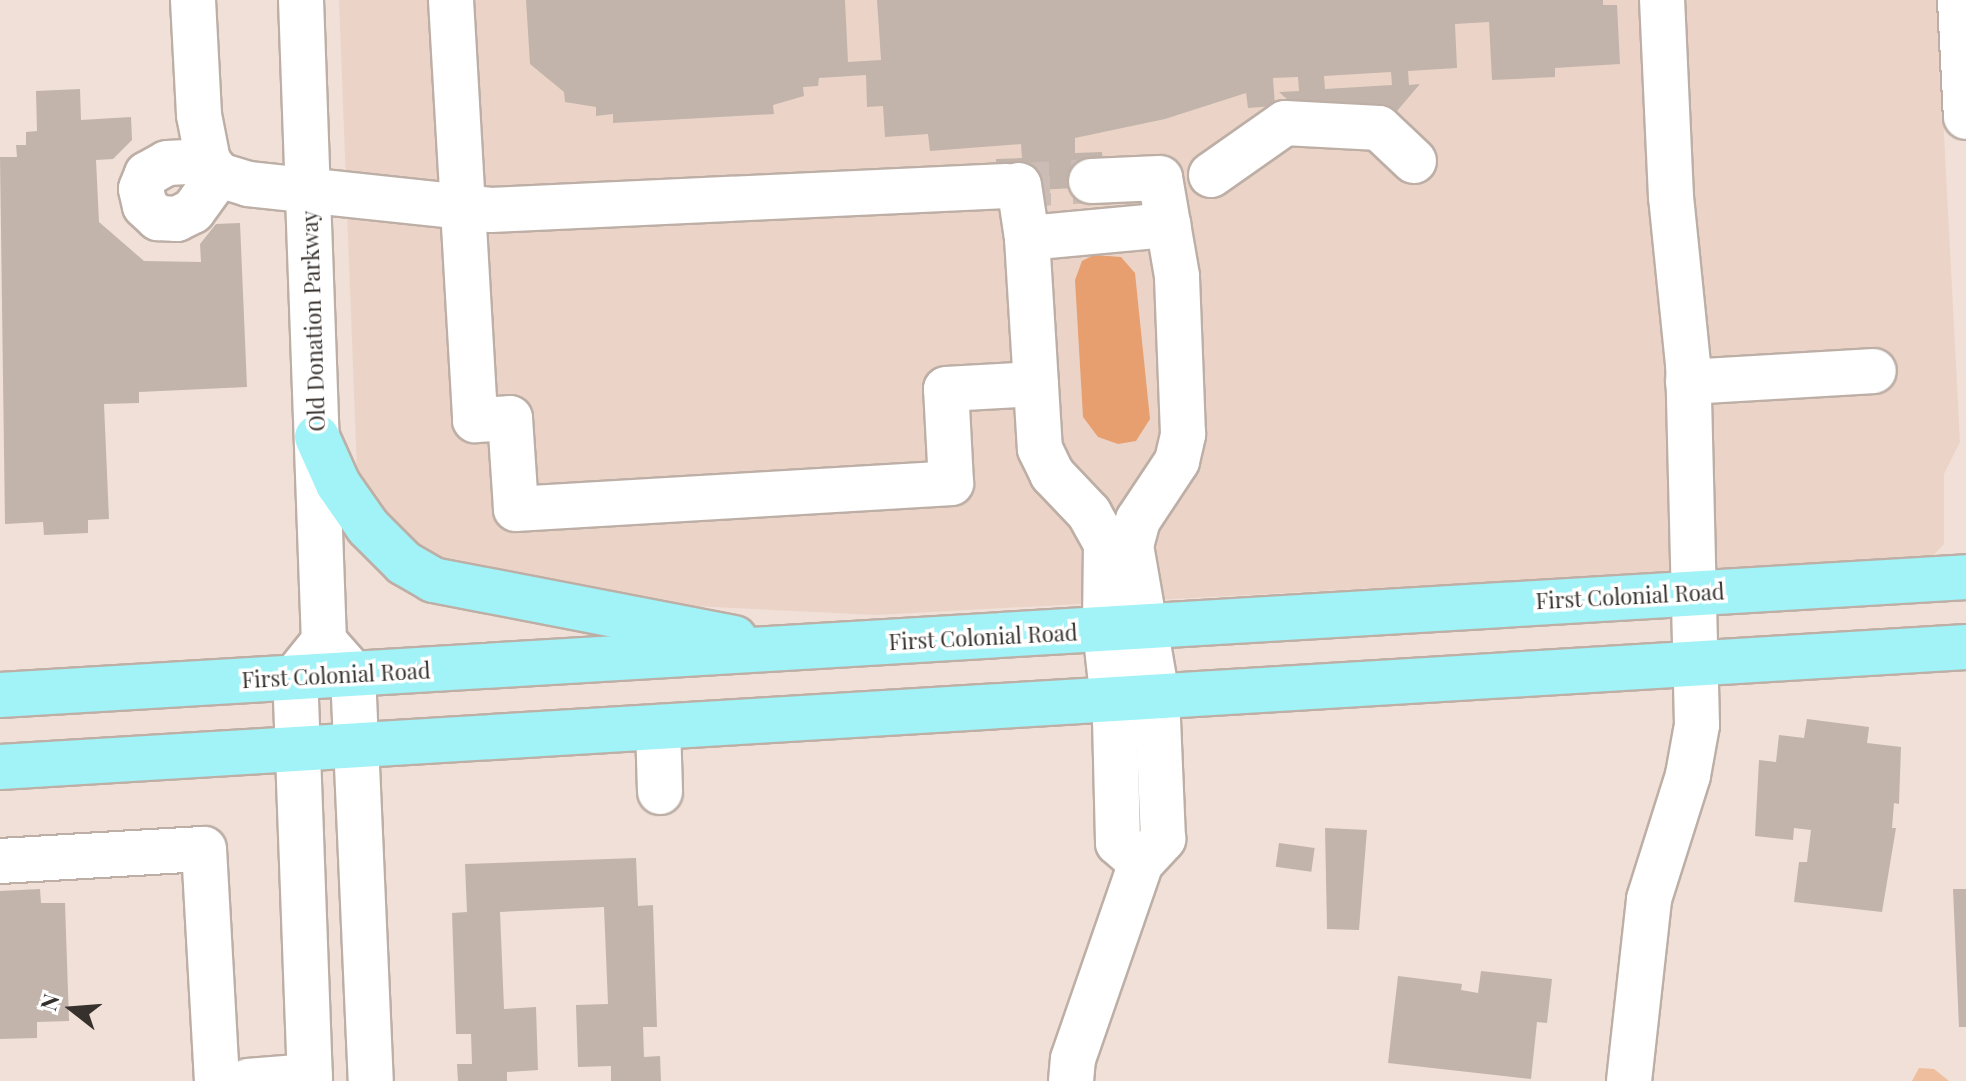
<!DOCTYPE html>
<style>
body{margin:0}
#map{position:relative;width:1966px;height:1081px;overflow:hidden;background:#f0e0d7;font-family:"Playfair Display",serif}
div>[style]{position:absolute}
[style*='--x']{left:calc(var(--x)*1px);top:calc(var(--y)*1px);width:calc(var(--w)*1px);rotate:calc(var(--a)*1deg)}
.built>*{inset:0;background:#ebd4c7}
.green>*{inset:0;background:#eebe9f}
.water>*{inset:0;background:#e79f70}
.building>*{inset:0;background:#c2b4ab;transform-origin:0 0}
.minor-tunnel>*{height:44px;margin-top:-22px;transform-origin:0;background:repeating-linear-gradient(90deg,#cbbdb5 0 44px,transparent 0 66px)}
.roads{filter:drop-shadow(2px 0 #bdafa6) drop-shadow(-2px 0 #bdafa6) drop-shadow(0 2px #bdafa6) drop-shadow(0 -2px #bdafa6)}
.minor>*{height:44px;margin:-22px;padding:0 22px;transform-origin:22px;border-radius:22px;background:#fff}
.major>*{height:44px;margin:-22px;padding:0 22px;transform-origin:22px;border-radius:22px;background:#a1f3f7}
span{translate:-50% -50%;white-space:nowrap;text-align:center;line-height:1.15;-webkit-text-stroke:7px #fff;paint-order:stroke}
.street-label{font-size:22px;color:#37312d}
.north{position:absolute;left:32px;top:969px;width:80px;height:80px;-webkit-text-stroke:6px #fff;paint-order:stroke;rotate:287deg;font-size:22px;font-weight:700;line-height:32px;text-align:center;color:#37312d}
.north::after{content:'';display:block;margin:auto;width:28px;height:36px;background:#37312d;clip-path:polygon(50% 0,100% 100%,50% 72%,0 100%)}
</style>
<div id="map">
<div class="built">
<div style="clip-path:polygon(339px 0,1937px 0,1960px 442px,1944px 474px,1944px 544px,1931px 558px,877px 615px,629px 603px,438px 570px,369px 503px,357px 472px)"></div>
</div>
<div class="green">
<div style="clip-path:polygon(1919px 1068px,1934px 1069px,1949px 1081px,1912px 1081px)"></div>
</div>
<div class="water">
<div style="clip-path:polygon(1094px 255px,1121px 257px,1135px 273px,1150px 419px,1136px 441px,1118px 444px,1098px 437px,1083px 417px,1075px 280px,1082px 261px)"></div>
</div>
<div class="building">
<div style="clip-path:polygon(evenodd,526px 0,845px 0,848px 62px,881px 60px,877px 0,1603px 0,1603px 5px,1617px 5px,1620px 64px,1555px 68px,1555px 77px,1492px 80px,1489px 22px,1455px 24px,1457px 68px,1408px 71px,1409px 85px,1420px 84px,1385px 125px,1334px 141px,1279px 92px,1299px 91px,1298px 77px,1273px 78px,1275px 106px,1248px 108px,1246px 93px,1165px 119px,1075px 138px,1075px 153px,1102px 152px,1104px 173px,1074px 188px,1021px 191px,996px 179px,996px 159px,1022px 158px,1021px 144px,930px 151px,928px 134px,885px 137px,883px 106px,867px 107px,866px 75px,819px 78px,818px 86px,803px 87px,804px 96px,773px 105px,774px 114px,613px 123px,613px 114px,596px 116px,596px 107px,565px 102px,564px 92px,530px 64px,526px 0,1391px 72px,1392px 85px,1325px 89px,1324px 76px,1391px 72px)"></div>
<div style="clip-path:polygon(80px 89px,81px 120px,131px 117px,132px 140px,113px 159px,96px 160px,99px 222px,144px 261px,201px 262px,200px 244px,216px 224px,240px 223px,247px 387px,139px 392px,139px 403px,104px 404px,109px 519px,88px 520px,88px 533px,44px 535px,43px 522px,5px 524px,0 157px,17px 157px,16px 145px,26px 145px,26px 132px,37px 131px,36px 91px)"></div>
<div style="clip-path:polygon(1807px 719px,1869px 727px,1867px 743px,1901px 747px,1899px 804px,1894px 803px,1892px 828px,1896px 828px,1882px 912px,1794px 902px,1799px 862px,1807px 862px,1811px 830px,1794px 828px,1793px 840px,1755px 836px,1759px 760px,1776px 762px,1779px 735px,1804px 738px)"></div>
<div style="clip-path:polygon(1325px 828px,1367px 830px,1359px 930px,1327px 929px)"></div>
<div style="left:1279px;top:843px;width:36px;height:24px;rotate:8deg"></div>
<div style="clip-path:polygon(636px 858px,638px 906px,653px 905px,657px 1027px,643px 1027px,644px 1057px,660px 1056px,661px 1081px,611px 1081px,611px 1066px,578px 1067px,576px 1005px,608px 1004px,604px 907px,500px 912px,504px 1009px,536px 1007px,538px 1070px,507px 1072px,507px 1081px,458px 1081px,457px 1064px,472px 1064px,471px 1034px,456px 1034px,452px 913px,467px 912px,465px 864px)"></div>
<div style="clip-path:polygon(40px 889px,41px 903px,65px 903px,69px 1021px,37px 1022px,37px 1038px,0 1039px,0 891px)"></div>
<div style="clip-path:polygon(1953px 889px,1966px 889px,1966px 1027px,1959px 1027px)"></div>
<div style="clip-path:polygon(1481px 971px,1552px 979px,1547px 1023px,1537px 1022px,1531px 1079px,1388px 1063px,1398px 976px,1462px 984px,1461px 990px,1478px 993px)"></div>
</div>
<div class="minor-tunnel">
<div style="--x:1006;--y:186;--w:85;--a:-3.4"></div>
</div>
<div class="roads">
<div class="minor">
<div style="--x:193;--y:0;--w:115;--a:87"></div>
<div style="--x:199;--y:115;--w:47;--a:78.9"></div>
<div style="--x:208;--y:161;--w:18;--a:52"></div>
<div style="--x:219;--y:175;--w:30;--a:17"></div>
<div style="--x:248;--y:184;--w:244;--a:6.1"></div>
<div style="--x:491;--y:210;--w:516;--a:-2.67"></div>
<div style="--x:301;--y:0;--w:641;--a:87.95"></div>
<div style="--x:324;--y:641;--w:44;--a:48.7"></div>
<div style="--x:353;--y:674;--w:407;--a:87.5"></div>
<div style="--x:451;--y:0;--w:421;--a:86.7"></div>
<div style="--x:475;--y:420;--w:35;--a:-3"></div>
<div style="--x:510;--y:418;--w:91;--a:86.2"></div>
<div style="--x:516;--y:509;--w:436;--a:-3.4"></div>
<div style="--x:951;--y:483;--w:94;--a:-93"></div>
<div style="--x:946;--y:389;--w:90;--a:-3.2"></div>
<div style="--x:1960;--y:0;--w:117;--a:87.1"></div>
<div style="--x:208;--y:161;--w:41;--a:177.2"></div>
<div style="--x:167;--y:163;--w:23;--a:151"></div>
<div style="--x:147;--y:174;--w:16;--a:112"></div>
<div style="--x:141;--y:189;--w:17;--a:77"></div>
<div style="--x:145;--y:206;--w:18;--a:43"></div>
<div style="--x:158;--y:218;--w:19;--a:3"></div>
<div style="--x:177;--y:219;--w:18;--a:-27"></div>
<div style="--x:193;--y:211;--w:44;--a:-54.2"></div>
<div style="--x:1211;--y:175;--w:90;--a:-35.1"></div>
<div style="--x:1285;--y:123;--w:94;--a:3"></div>
<div style="--x:1379;--y:128;--w:48;--a:43.3"></div>
<div style="--x:1019;--y:185;--w:54;--a:81.4"></div>
<div style="--x:1027;--y:238;--w:211;--a:86.5"></div>
<div style="--x:1040;--y:449;--w:28;--a:64"></div>
<div style="--x:1052;--y:474;--w:54;--a:46.5"></div>
<div style="--x:1089;--y:513;--w:35;--a:61"></div>
<div style="--x:1106;--y:544;--w:85;--a:90.7"></div>
<div style="--x:1105;--y:629;--w:91;--a:83.7"></div>
<div style="--x:1115;--y:719;--w:124;--a:88.6"></div>
<div style="--x:1118;--y:843;--w:30;--a:41"></div>
<div style="--x:1027;--y:238;--w:142;--a:-5.3"></div>
<div style="--x:1688;--y:382;--w:186;--a:-3.4"></div>
<div style="--x:658;--y:727;--w:65;--a:88.2"></div>
<div style="--x:0;--y:861;--w:204;--a:-3.4"></div>
<div style="--x:204;--y:849;--w:232;--a:86.8"></div>
<div style="--x:248;--y:1081;--w:62;--a:-4.6"></div>
<div style="--x:310;--y:1081;--w:404;--a:-92.1"></div>
<div style="--x:295;--y:677;--w:40;--a:-51"></div>
<div style="--x:1071;--y:1081;--w:22;--a:-85"></div>
<div style="--x:1073;--y:1059;--w:207;--a:-70.9"></div>
<div style="--x:1141;--y:863;--w:33;--a:-47"></div>
<div style="--x:1163;--y:839;--w:143;--a:-92.4"></div>
<div style="--x:1157;--y:696;--w:152;--a:-99.8"></div>
<div style="--x:1131;--y:546;--w:27;--a:-75"></div>
<div style="--x:1138;--y:520;--w:71;--a:-56.5"></div>
<div style="--x:1177;--y:461;--w:28;--a:-77"></div>
<div style="--x:1183;--y:434;--w:158;--a:-92.2"></div>
<div style="--x:1177;--y:276;--w:99;--a:-99.8"></div>
<div style="--x:1160;--y:178;--w:69;--a:177.5"></div>
<div style="--x:1629;--y:1081;--w:183;--a:-83.7"></div>
<div style="--x:1649;--y:899;--w:130;--a:-72.5"></div>
<div style="--x:1688;--y:775;--w:51;--a:-79.8"></div>
<div style="--x:1697;--y:725;--w:361;--a:-91.4"></div>
<div style="--x:1688;--y:364;--w:168;--a:-95.8"></div>
<div style="--x:1671;--y:197;--w:197;--a:-92.6"></div>
</div>
<div class="major">
<div style="--x:317;--y:437;--w:51;--a:65.9"></div>
<div style="--x:338;--y:484;--w:52;--a:55.1"></div>
<div style="--x:368;--y:527;--w:51;--a:45"></div>
<div style="--x:404;--y:563;--w:34;--a:30"></div>
<div style="--x:433;--y:580;--w:307;--a:10.9"></div>
<div style="--x:0;--y:695;--w:1970;--a:-3.43"></div>
<div style="--x:0;--y:767;--w:1970;--a:-3.49"></div>
</div>
</div>
<div class="street-label">
<span style="left:313px;top:321px;rotate:-92deg">Old Donation Parkway</span>
<span style="left:1630px;top:596px;rotate:-3deg">First Colonial Road</span>
<span style="left:983px;top:637px;rotate:-3deg">First Colonial Road</span>
<span style="left:336px;top:675px;rotate:-3deg">First Colonial Road</span>
</div>
<div class="north">N</div>
</div>
